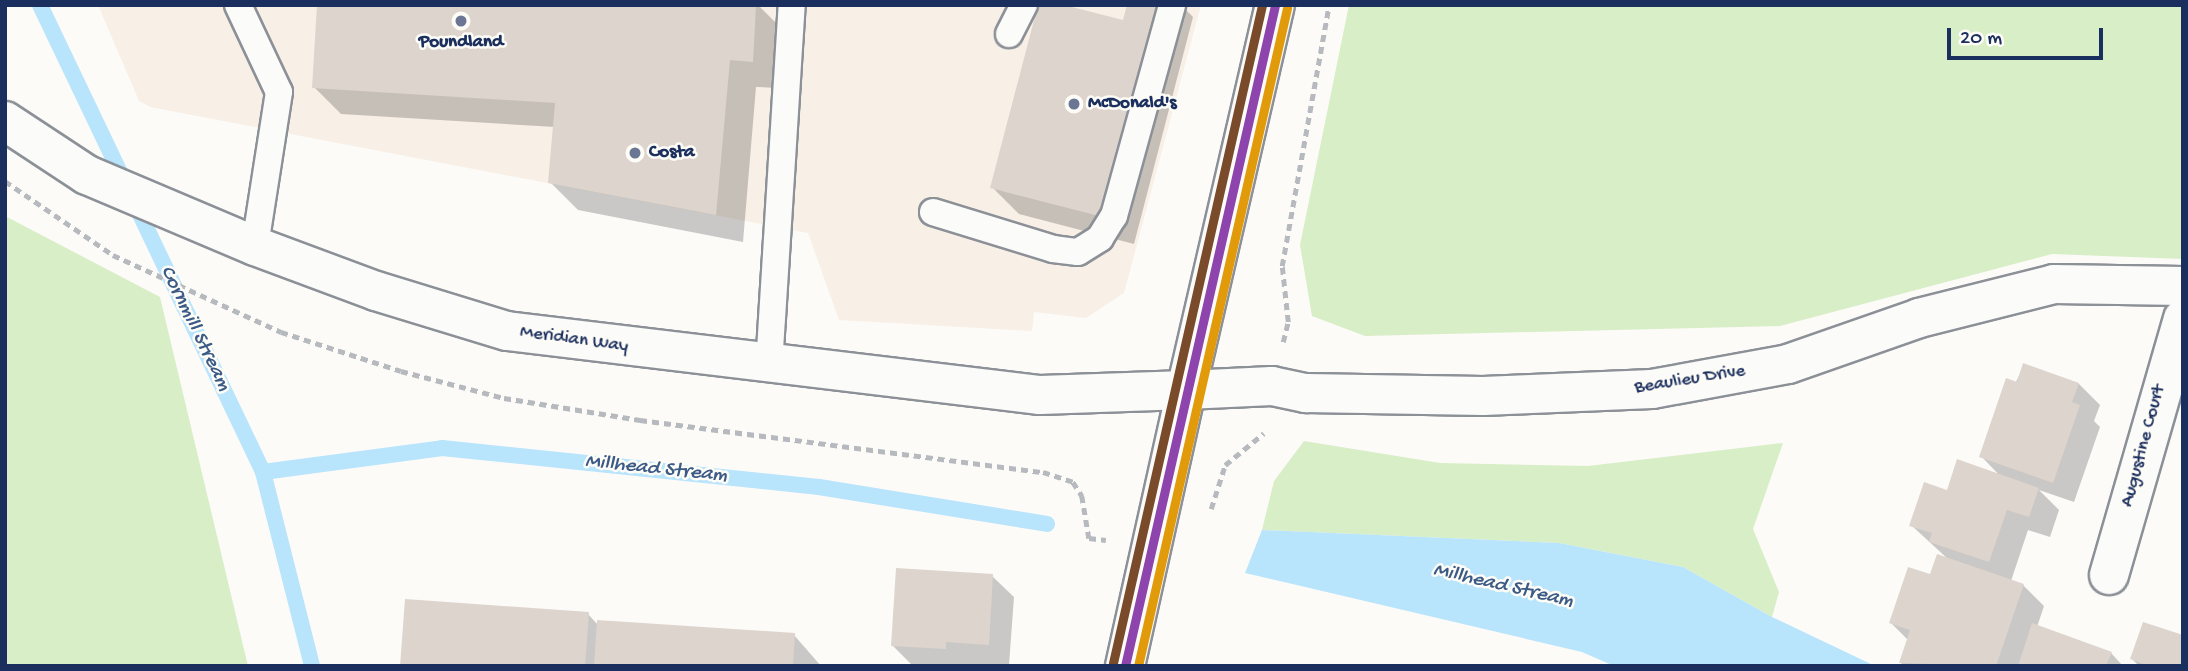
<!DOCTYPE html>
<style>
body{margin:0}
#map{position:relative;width:2188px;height:671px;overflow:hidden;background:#fcfbf8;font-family:"Gochi Hand",sans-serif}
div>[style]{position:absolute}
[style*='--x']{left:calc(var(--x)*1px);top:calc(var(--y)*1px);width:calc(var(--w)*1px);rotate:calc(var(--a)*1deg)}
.built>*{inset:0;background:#f8efe6}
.green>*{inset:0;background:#d8eec6}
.water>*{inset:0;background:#b8e4fc}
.shadow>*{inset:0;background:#0003}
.stream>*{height:16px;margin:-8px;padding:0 8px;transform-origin:8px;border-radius:8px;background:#b8e4fc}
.building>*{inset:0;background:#ddd4cd}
.path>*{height:4.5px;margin-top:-2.25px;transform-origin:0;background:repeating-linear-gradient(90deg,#b6b9bd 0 7px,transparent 0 12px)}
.roads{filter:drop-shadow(2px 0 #8c9097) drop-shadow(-2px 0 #8c9097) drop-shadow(0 2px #8c9097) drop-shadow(0 -2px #8c9097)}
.service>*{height:26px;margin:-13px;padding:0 13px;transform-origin:13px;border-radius:13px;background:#fbfbf9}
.minor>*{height:38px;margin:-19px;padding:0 19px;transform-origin:19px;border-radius:19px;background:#fbfbf9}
.secondary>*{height:38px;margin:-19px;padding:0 19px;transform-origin:19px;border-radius:19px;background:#fbfbf9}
.primary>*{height:38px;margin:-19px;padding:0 19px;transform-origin:19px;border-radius:19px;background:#fbfbf9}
.bus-1>*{height:9px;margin:-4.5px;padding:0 4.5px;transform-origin:4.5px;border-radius:4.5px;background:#8e44ad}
.bus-2>*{height:9px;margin:-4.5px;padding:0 4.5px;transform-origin:4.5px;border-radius:4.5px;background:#e19a09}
.bus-3>*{height:9px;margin:-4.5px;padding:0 4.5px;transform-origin:4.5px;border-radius:4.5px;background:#7a4b2a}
.dots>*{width:19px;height:19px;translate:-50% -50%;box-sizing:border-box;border:4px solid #fdfcf7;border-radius:50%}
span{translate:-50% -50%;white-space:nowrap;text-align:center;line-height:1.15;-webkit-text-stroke:5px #fdfcf7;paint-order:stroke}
.poi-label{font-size:19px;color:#1b2f5e;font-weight:700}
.left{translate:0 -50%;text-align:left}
.street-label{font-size:19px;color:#1b2f5e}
.water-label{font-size:21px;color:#3b5a86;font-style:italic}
.frame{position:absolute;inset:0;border:7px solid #1b2f5e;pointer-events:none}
.scale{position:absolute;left:1947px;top:28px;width:156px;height:32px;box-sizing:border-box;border:4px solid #1b2f5e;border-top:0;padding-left:9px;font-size:21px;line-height:24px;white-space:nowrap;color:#1b2f5e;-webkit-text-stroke:5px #fdfcf7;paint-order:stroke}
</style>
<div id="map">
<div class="built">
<div style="clip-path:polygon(98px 5px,1201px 5px,1124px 293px,1086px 318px,1034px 312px,1032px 331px,839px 320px,808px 233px,150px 107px,139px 101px)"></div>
</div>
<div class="green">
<div style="clip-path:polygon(1349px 5px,2183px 5px,2183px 259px,2052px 254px,1780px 326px,1365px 336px,1312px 316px,1300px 245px)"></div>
<div style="clip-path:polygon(5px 216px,160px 297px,248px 666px,5px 666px)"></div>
<div style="clip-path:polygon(1304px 441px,1440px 463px,1588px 466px,1783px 443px,1753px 529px,1779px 592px,1772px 617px,1683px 567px,1559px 543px,1262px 530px,1274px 481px)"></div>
</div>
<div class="water">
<div style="clip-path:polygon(1262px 530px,1559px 543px,1683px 567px,1772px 617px,1875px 666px,1614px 666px,1582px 652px,1245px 573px)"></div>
</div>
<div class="shadow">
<div style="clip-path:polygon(319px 5px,758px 5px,783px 30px,779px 88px,756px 87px,743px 242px,578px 210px,550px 182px,555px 127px,341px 114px,314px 87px)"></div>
<div style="clip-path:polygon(1181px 5px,1193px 17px,1134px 244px,1019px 214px,992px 187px,1124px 22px)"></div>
<div style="clip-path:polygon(2024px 365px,2079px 384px,2100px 405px,2094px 421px,2100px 427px,2074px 502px,2039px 490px,2059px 510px,2050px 537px,2028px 530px,2011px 581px,2023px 585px,2044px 606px,2037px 627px,2111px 653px,2123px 666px,1904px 666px,1901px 663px,1909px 641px,1891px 623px,1949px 560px,1911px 525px,1948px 492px,2001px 477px,1981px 456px)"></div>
<div style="clip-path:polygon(992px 576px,1014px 597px,1009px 665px,913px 666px,892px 645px)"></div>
<div style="clip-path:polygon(588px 614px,598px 625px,794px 635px,821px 666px,402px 666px)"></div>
<div style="clip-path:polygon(2132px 659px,2183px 666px,2139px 666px)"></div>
</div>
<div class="stream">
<div style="--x:40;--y:5;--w:518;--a:64.47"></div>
<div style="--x:263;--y:472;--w:200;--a:75.8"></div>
<div style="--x:263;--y:472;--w:181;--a:-7.6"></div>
<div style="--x:442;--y:448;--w:379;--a:5.9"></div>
<div style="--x:819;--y:487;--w:231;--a:9.2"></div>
</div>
<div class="building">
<div style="clip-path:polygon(317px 5px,756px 5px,753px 62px,730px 60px,716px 215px,548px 183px,555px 103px,312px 88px)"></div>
<div style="clip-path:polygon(1038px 5px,1064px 5px,1123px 20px,1127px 5px,1162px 5px,1107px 218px,990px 188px)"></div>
<div style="clip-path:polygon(2023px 363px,2079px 383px,2072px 402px,2080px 405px,2053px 483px,1979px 457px,2006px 378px,2017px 382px)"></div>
<div style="clip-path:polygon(1957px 459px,2039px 488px,2029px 517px,2007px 510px,1989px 562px,1929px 542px,1932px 533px,1909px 526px,1924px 482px,1947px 490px)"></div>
<div style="clip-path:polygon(1937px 554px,2024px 584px,1996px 666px,1899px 663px,1910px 630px,1889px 623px,1908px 567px,1930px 574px)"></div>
<div style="clip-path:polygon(896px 568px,993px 574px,989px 645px,946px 642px,946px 649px,891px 646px)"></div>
<div style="clip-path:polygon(405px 599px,589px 612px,585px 666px,400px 666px)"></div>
<div style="clip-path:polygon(597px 620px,795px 633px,793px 666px,594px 666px)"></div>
<div style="clip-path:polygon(2143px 622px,2183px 635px,2183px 666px,2149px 666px,2130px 659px)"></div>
<div style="clip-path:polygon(2032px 623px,2112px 652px,2106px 666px,2018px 666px)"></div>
</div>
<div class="path">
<div style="--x:5;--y:181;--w:131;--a:34.4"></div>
<div style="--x:113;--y:255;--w:185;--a:24.6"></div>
<div style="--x:281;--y:332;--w:126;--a:18"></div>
<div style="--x:401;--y:371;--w:106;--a:14.7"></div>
<div style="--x:504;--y:398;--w:138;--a:9.2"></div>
<div style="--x:640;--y:420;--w:406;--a:7.4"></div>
<div style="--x:1043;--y:472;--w:32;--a:18"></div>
<div style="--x:1073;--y:482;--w:17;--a:57"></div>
<div style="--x:1082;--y:496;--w:43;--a:80.5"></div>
<div style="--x:1089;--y:538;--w:17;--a:7"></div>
<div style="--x:1283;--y:342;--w:21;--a:-76"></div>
<div style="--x:1288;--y:322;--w:56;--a:-96.1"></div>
<div style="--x:1282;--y:266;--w:265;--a:-79.8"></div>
<div style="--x:1211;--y:509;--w:46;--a:-72.3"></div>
<div style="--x:1225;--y:465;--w:50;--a:-39.4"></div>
</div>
<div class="roads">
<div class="service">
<div style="--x:238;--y:5;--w:96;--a:64.8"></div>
<div style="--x:279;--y:92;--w:156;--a:98.9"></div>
<div style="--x:1009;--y:34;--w:33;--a:-63"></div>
<div style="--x:933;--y:212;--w:126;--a:17.1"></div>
<div style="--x:1053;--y:249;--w:25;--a:7"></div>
<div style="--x:1078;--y:252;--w:26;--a:-32"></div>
<div style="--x:1100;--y:238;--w:26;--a:-58"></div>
<div style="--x:1114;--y:216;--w:219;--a:-74.6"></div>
<div style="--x:769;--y:366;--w:362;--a:-86.4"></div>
</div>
<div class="minor">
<div style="--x:1186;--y:390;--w:86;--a:-2.7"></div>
<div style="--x:1272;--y:386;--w:35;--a:12"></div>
<div style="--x:1306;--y:393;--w:177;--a:1"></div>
<div style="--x:1483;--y:396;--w:169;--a:-2.4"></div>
<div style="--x:1652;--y:389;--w:138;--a:-10.4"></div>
<div style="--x:1788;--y:364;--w:139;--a:-19.3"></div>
<div style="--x:1919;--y:318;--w:139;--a:-14.1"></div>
<div style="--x:2054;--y:284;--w:129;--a:0.9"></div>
<div style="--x:2109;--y:575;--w:267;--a:-73.9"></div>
</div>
<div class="secondary">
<div style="--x:1125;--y:666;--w:283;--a:-77.5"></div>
</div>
<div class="primary">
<div style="--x:5;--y:121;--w:98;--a:33.4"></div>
<div style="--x:87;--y:175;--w:182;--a:22.9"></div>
<div style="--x:255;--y:246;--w:129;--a:20.4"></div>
<div style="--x:376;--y:291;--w:137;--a:17"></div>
<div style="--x:507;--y:331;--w:537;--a:6.85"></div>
<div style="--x:1040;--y:395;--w:146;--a:-2"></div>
<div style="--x:1186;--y:390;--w:395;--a:-77"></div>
</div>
</div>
<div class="bus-1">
<div style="--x:1125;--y:666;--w:678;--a:-77.21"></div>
</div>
<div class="bus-2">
<div style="--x:1138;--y:666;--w:675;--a:-77.24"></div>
</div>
<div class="bus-3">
<div style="--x:1113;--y:663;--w:675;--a:-77.24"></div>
</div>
<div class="dots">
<div style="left:461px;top:21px;background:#6a7694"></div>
<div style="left:1074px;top:104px;background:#6a7694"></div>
<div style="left:635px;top:153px;background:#6a7694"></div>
</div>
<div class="poi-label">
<span style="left:461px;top:43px">Poundland</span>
<span class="left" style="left:1088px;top:104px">McDonald's</span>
<span class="left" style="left:649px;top:153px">Costa</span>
</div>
<div class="street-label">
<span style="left:574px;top:340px;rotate:8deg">Meridian Way</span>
<span style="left:1690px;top:380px;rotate:-9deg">Beaulieu Drive</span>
<span style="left:2144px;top:446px;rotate:-75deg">Augustine Court</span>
</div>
<div class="water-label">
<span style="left:194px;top:329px;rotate:64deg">Cornmill Stream</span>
<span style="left:656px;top:470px;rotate:6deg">Millhead Stream</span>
<span style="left:1503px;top:587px;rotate:13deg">Millhead Stream</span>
</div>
<div class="frame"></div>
<div class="scale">20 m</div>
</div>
